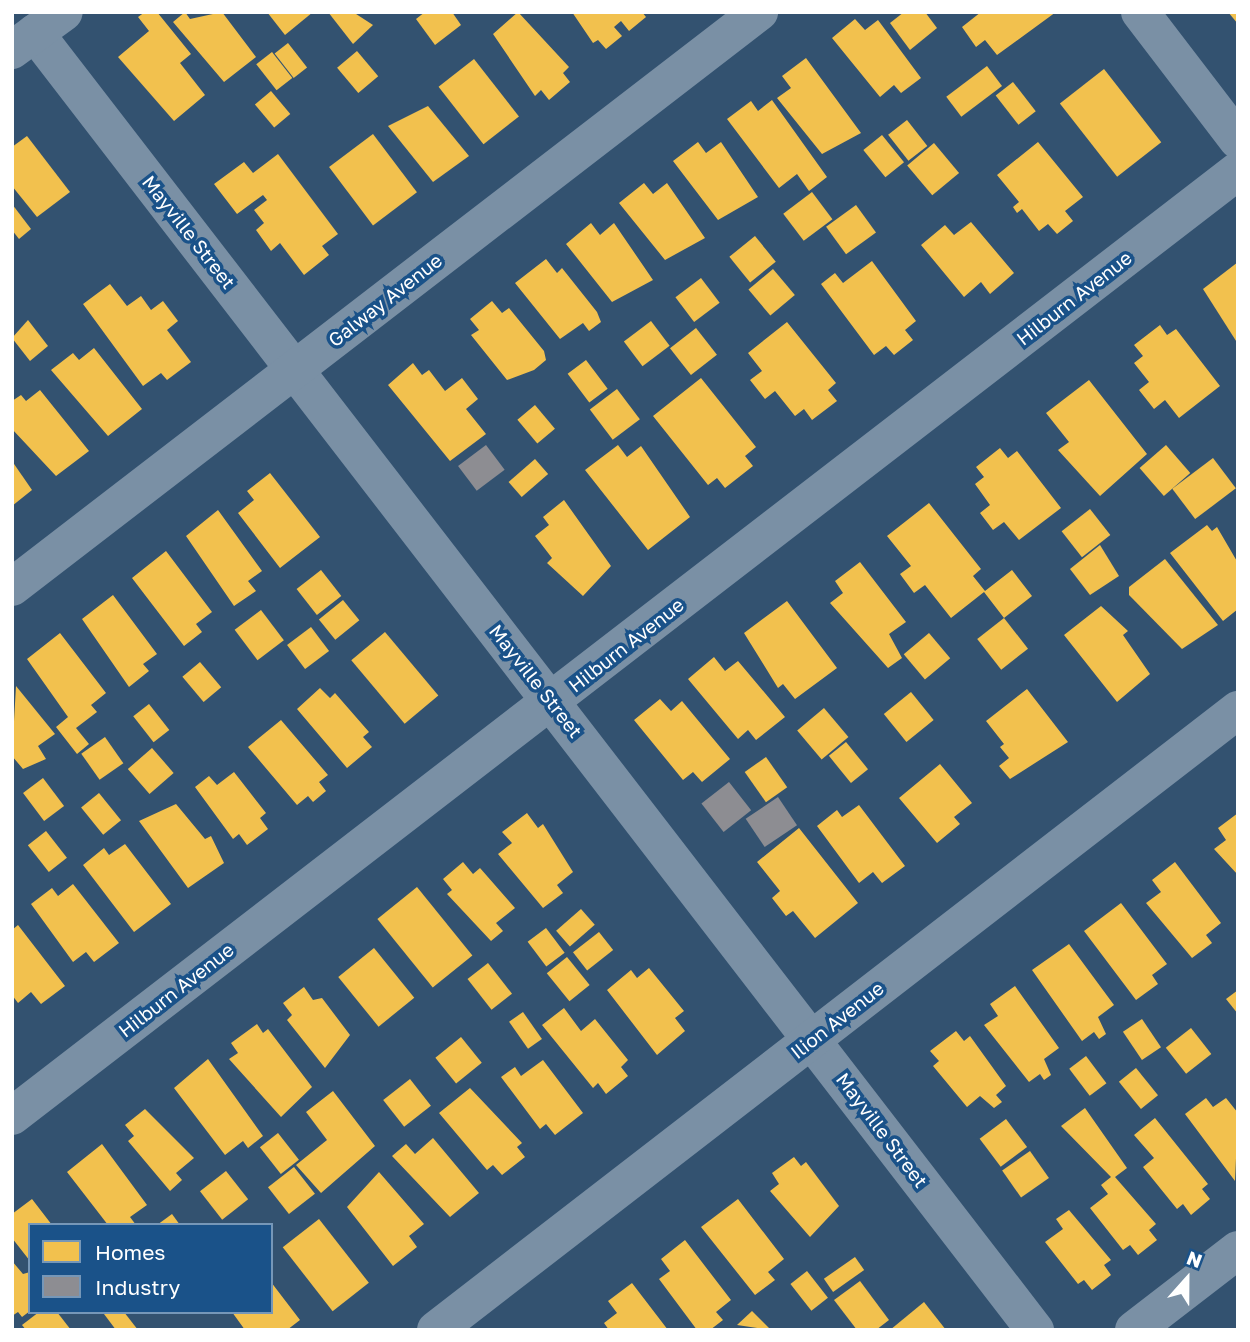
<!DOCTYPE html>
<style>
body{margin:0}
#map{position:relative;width:1250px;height:1342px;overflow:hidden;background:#335270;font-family:"Golos Text",sans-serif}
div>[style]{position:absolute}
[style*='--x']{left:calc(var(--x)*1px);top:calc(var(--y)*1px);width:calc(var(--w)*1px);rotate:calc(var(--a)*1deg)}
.homes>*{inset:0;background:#f2c14e;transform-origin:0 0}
.industry>*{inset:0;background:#8d8d92;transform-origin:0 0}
.minor>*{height:38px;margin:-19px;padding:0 19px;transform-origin:19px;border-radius:19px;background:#7a90a5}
span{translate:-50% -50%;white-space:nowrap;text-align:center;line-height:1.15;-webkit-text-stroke:7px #1a5289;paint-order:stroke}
.street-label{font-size:19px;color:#fff}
.frame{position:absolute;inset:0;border:14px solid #fff;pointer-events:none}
.legend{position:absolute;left:28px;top:1223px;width:245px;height:91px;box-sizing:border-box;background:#1a5289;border:2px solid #7697b8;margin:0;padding:9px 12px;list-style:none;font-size:21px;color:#fff}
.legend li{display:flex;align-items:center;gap:14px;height:35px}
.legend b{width:35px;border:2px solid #7697b8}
.north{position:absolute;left:1152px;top:1244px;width:70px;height:70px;-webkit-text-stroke:5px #1a5289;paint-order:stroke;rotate:21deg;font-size:19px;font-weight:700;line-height:28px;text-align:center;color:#fff}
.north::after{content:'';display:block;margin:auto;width:24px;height:32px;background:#fff;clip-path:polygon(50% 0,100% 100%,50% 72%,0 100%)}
</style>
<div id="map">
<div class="homes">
<div style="clip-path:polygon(145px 12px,157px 12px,191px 54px,180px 63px,205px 95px,174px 121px,118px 57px,149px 31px,138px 17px)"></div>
<div style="clip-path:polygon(185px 12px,190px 19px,222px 12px,256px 57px,224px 82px,173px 22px)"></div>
<div style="clip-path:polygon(267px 12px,313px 12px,285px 35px)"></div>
<div style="clip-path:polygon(328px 12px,353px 12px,373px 25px,353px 44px)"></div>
<div style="clip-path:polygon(425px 12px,452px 12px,461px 25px,435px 45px,416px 19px)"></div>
<div style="clip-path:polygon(518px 12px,569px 67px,563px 73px,570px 82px,549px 100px,541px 90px,535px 96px,493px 34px)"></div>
<div style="clip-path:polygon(572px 12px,642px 12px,646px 17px,629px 31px,621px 21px,614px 27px,622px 36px,606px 49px,598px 40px,593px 43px)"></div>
<div style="clip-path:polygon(904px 12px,925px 12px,937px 28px,910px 50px,890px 23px)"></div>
<div style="clip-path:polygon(981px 12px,1056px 12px,997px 55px,985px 40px,976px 47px,962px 27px)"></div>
<div style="clip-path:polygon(1228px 12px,1238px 12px,1238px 24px)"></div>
<div style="clip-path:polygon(855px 19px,865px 30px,878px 20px,921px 78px,901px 93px,894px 85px,880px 97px,832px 38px)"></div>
<div style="left:288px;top:43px;width:31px;height:17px;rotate:52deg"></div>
<div style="left:357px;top:51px;width:33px;height:26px;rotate:50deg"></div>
<div style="left:272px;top:52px;width:33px;height:20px;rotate:52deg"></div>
<div style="clip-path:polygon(806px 58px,861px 133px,822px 154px,777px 98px,791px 88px,782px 76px)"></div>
<div style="left:474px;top:59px;width:73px;height:45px;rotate:52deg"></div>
<div style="left:987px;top:66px;width:25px;height:51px;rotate:53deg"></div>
<div style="left:1104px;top:69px;width:93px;height:56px;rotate:52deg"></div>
<div style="left:1013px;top:82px;width:37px;height:22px;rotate:52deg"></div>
<div style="left:271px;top:91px;width:30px;height:21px;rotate:50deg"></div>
<div style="clip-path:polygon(772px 100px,827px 177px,809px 191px,797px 174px,779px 188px,727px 119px,751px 101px,758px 111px)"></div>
<div style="clip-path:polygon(428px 106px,469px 156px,433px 182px,388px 126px)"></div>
<div style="left:907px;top:120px;width:33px;height:24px;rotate:52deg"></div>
<div style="left:373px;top:134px;width:73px;height:55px;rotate:53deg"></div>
<div style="left:882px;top:135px;width:35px;height:24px;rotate:51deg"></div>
<div style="clip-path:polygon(27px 136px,70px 192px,37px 217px,12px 186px,12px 147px)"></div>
<div style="clip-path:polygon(698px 142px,706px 153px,721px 142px,758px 197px,718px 220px,673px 161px)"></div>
<div style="clip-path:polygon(1038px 142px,1083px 197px,1065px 211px,1073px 221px,1057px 234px,1048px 224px,1039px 231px,1022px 209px,1017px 213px,1013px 207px,1019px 202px,997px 175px)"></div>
<div style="left:934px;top:143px;width:39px;height:35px;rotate:50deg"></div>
<div style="clip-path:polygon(278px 154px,338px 234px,322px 246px,329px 255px,304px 275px,280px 243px,271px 251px,256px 230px,264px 223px,254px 210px,267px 200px,263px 195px,237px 214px,214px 184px,244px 162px,253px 173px)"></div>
<div style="clip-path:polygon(644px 183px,653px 194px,667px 183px,705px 238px,665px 260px,619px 203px)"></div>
<div style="left:812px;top:192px;width:34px;height:36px;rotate:53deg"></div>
<div style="clip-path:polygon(12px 204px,31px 229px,19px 239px,12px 230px)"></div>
<div style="left:856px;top:205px;width:34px;height:37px;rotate:54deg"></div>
<div style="clip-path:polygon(971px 222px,1014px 273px,990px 294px,981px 282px,964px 297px,921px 245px,945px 225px,954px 235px)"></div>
<div style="clip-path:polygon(591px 223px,600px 235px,614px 223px,653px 280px,612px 302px,566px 244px)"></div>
<div style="left:755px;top:236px;width:33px;height:33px;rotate:51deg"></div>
<div style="clip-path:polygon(546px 259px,557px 273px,562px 268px,597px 312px,601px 322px,589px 331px,583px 323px,560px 339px,515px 283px)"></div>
<div style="clip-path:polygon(872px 261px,916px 321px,905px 330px,913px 340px,894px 355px,886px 346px,874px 355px,821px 284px,835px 273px,843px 283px)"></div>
<div style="clip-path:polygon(1238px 262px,1238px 344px,1203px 289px)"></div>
<div style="left:773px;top:269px;width:34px;height:32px;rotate:50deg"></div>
<div style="left:701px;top:278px;width:31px;height:32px;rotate:53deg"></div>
<div style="clip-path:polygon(110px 284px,127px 306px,141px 296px,151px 310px,163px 301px,178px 321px,167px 330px,191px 362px,167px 380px,161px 373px,143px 386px,83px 304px)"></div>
<div style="clip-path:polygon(492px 301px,502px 313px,509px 308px,544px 351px,546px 360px,534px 370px,507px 380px,471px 335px,479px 330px,470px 319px)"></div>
<div style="clip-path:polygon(28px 320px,48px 346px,30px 361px,12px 338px)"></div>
<div style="left:651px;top:321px;width:31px;height:34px;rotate:53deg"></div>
<div style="clip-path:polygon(787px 322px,836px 383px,828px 390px,837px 401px,812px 420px,804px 409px,795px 416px,775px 391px,765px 399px,750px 380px,762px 371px,748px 353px)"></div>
<div style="clip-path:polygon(1160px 325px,1167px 335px,1176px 329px,1220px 386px,1179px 418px,1165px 400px,1154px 409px,1139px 390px,1149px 382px,1134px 363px,1143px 356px,1134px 345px)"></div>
<div style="left:696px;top:328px;width:34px;height:33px;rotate:52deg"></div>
<div style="clip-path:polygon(94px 348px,142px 409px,108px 436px,51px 370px,73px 353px,79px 360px)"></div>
<div style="left:586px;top:360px;width:36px;height:23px;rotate:53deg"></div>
<div style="clip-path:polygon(413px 363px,422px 375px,429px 370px,445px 391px,462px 378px,478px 399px,466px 409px,486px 434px,450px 461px,388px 385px)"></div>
<div style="clip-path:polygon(701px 378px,756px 447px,745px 456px,753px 466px,725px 488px,717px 478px,708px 485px,653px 416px)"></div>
<div style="clip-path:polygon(1089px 380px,1147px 454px,1100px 496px,1058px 450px,1069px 442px,1046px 413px)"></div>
<div style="left:617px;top:389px;width:38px;height:34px;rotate:53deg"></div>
<div style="clip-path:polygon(40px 390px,89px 451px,56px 476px,12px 429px,12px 401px,21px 395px,26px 401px)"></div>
<div style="left:535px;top:405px;width:31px;height:23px;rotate:50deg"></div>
<div style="clip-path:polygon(618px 445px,627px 457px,641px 446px,690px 517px,648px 550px,585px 470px)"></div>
<div style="left:1166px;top:445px;width:37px;height:35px;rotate:49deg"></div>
<div style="clip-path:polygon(1000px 448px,1008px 458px,1017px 451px,1061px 508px,1019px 540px,1004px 522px,993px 530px,980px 513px,990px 505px,975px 484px,984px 477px,976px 467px)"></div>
<div style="left:1213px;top:458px;width:38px;height:51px;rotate:53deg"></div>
<div style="left:535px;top:459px;width:20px;height:35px;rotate:49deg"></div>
<div style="clip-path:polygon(12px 461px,32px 490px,12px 506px)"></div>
<div style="clip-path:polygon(270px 473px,320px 537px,280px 568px,238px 513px,254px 500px,247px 491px)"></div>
<div style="clip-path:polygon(564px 500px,611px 566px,583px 596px,547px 563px,552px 558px,535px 536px,549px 525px,543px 517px)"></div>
<div style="clip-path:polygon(929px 503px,981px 569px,973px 576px,985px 591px,1012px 570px,1032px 596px,1004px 618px,984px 592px,951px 618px,925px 585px,914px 593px,900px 574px,911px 566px,887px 536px)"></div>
<div style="left:1090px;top:509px;width:33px;height:36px;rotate:52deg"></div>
<div style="clip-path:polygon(218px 510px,262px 571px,248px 581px,256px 591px,234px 606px,186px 536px)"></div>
<div style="clip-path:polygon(1207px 525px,1212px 531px,1217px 527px,1238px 563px,1238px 609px,1223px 621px,1170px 553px)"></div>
<div style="clip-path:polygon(1100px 545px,1119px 576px,1090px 595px,1070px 569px)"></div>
<div style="clip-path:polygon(166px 551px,212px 612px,196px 624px,202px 632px,184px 646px,132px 578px)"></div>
<div style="clip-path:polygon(1165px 559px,1218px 625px,1182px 649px,1129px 595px,1129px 587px)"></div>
<div style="clip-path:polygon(860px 562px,906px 622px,889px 634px,902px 658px,888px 668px,830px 603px,843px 593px,835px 581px)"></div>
<div style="left:321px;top:570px;width:33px;height:31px;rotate:52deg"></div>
<div style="clip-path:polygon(113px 595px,157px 654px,143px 664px,149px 671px,129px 687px,82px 619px)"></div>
<div style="left:343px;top:600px;width:26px;height:31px;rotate:51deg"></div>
<div style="clip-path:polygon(787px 601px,837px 668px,795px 699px,783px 684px,778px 688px,744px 633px)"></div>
<div style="clip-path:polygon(1101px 606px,1128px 631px,1123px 635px,1150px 674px,1117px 702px,1064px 635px)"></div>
<div style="left:261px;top:610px;width:38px;height:33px;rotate:53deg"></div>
<div style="left:1004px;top:618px;width:39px;height:34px;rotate:52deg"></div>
<div style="left:311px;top:627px;width:30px;height:30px;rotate:53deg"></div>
<div style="left:385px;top:632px;width:83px;height:44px;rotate:50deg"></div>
<div style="clip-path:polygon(60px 633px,106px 693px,91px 705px,97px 712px,76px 728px,89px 744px,77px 754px,56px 727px,68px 717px,27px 659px)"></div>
<div style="left:929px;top:633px;width:33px;height:33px;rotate:50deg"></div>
<div style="clip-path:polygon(714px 657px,725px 671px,738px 661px,785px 717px,756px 740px,748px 730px,738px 739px,688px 679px)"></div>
<div style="left:200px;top:662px;width:33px;height:23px;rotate:50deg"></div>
<div style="clip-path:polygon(16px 686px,55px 734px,38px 746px,46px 759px,23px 769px,12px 756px)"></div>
<div style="clip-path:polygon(320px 688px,330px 698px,335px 693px,369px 732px,363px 737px,372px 747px,347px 768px,297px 709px)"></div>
<div style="clip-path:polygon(1027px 689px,1068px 742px,1010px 779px,999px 766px,1009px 758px,1000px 747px,1004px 744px,986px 721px)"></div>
<div style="left:911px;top:692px;width:36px;height:35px;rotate:51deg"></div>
<div style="clip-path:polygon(660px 699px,671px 711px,682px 701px,730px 759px,702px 782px,693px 772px,683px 780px,634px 720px)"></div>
<div style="left:149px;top:704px;width:33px;height:20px;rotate:52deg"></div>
<div style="left:824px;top:708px;width:38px;height:35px;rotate:50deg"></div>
<div style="clip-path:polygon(281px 720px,328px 775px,319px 782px,326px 791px,313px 802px,308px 796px,297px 805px,248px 747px)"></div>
<div style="left:105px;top:737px;width:32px;height:29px;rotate:55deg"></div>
<div style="left:846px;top:742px;width:35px;height:22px;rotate:51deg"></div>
<div style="left:152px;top:748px;width:33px;height:32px;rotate:49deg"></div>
<div style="left:766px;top:757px;width:37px;height:26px;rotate:55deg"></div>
<div style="clip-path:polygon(940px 764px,972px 803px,954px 817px,960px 824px,937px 843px,899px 798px)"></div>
<div style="clip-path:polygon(234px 772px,266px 813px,260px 818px,268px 829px,247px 845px,239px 834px,233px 839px,195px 787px,209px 776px,217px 785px)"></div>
<div style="left:43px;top:778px;width:35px;height:25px;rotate:53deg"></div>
<div style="left:99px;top:793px;width:35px;height:23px;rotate:51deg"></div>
<div style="clip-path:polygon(176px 804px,205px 839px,211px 836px,224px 863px,188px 888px,139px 821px)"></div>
<div style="clip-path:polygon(859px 805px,905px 866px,882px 883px,873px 872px,859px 883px,817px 826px,837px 810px,842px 817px)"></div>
<div style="clip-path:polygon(527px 813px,538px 828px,543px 824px,573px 872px,557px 885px,563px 893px,543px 908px,498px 854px,512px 843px,502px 832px)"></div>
<div style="clip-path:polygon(1238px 813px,1238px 875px,1214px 849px,1226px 840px,1218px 828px)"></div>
<div style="clip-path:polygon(799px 828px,858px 903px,815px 938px,793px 911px,786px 916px,772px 898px,780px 891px,757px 862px)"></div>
<div style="left:46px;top:831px;width:34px;height:23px;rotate:52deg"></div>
<div style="clip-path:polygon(125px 844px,171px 904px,134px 932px,83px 865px,104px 848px,109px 855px)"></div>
<div style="clip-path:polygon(463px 862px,473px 874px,480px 868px,515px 908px,496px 923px,503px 931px,491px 941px,447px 894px,452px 890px,443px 879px)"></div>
<div style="clip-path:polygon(1175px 862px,1221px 923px,1206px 935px,1212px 943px,1192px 958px,1146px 903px,1161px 892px,1152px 880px)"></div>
<div style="clip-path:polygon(73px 884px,119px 943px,94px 962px,86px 952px,73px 962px,31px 904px,52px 888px,58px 896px)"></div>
<div style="left:417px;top:887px;width:88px;height:51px;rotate:51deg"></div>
<div style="clip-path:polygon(1121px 903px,1167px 964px,1152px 975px,1158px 984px,1136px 1000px,1084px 931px)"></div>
<div style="left:581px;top:909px;width:21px;height:33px;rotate:49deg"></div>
<div style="clip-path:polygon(18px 925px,65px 986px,41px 1004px,31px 992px,18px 1003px,12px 995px,12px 930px)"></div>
<div style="left:546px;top:928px;width:31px;height:23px;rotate:53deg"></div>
<div style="left:599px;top:932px;width:23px;height:33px;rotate:52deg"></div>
<div style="clip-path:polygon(1069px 944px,1114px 1005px,1098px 1017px,1106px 1034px,1099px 1039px,1094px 1032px,1082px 1041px,1032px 970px)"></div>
<div style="left:374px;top:948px;width:64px;height:46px;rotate:51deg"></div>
<div style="left:567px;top:957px;width:36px;height:26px;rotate:51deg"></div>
<div style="left:488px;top:963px;width:39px;height:26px;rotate:52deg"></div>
<div style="clip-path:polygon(649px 968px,684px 1011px,675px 1018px,685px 1031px,657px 1055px,607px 990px,631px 970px,637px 978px)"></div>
<div style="clip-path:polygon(1015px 986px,1059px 1048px,1044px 1059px,1051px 1075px,1044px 1080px,1040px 1074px,1029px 1082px,984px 1025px,998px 1016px,990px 1004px)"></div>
<div style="clip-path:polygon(304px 987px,313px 1000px,322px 998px,350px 1035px,325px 1068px,287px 1020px,292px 1015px,283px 1003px)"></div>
<div style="clip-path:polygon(1238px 990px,1238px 1014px,1226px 999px)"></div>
<div style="clip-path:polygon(564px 1008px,581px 1031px,595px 1019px,628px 1060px,621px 1067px,628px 1076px,606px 1094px,598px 1083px,593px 1088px,542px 1025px)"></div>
<div style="left:523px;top:1012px;width:33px;height:17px;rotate:55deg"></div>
<div style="left:1142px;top:1019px;width:34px;height:23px;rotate:56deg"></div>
<div style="clip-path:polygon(257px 1024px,263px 1033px,268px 1029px,312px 1087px,281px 1117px,229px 1059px,238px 1053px,231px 1043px)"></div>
<div style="left:1191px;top:1028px;width:33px;height:32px;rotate:52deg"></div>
<div style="clip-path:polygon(956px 1031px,964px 1041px,970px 1036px,1006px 1086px,996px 1095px,1002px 1102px,994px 1108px,980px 1096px,967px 1107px,933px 1066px,939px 1061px,930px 1051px)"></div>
<div style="left:461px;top:1037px;width:33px;height:33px;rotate:51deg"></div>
<div style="left:1086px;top:1056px;width:34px;height:21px;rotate:53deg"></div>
<div style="clip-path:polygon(208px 1059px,263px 1136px,248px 1148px,243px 1141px,225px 1155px,174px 1088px)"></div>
<div style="clip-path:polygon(543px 1060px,583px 1113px,555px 1135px,546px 1124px,540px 1129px,501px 1077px,515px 1067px,521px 1076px)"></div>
<div style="left:1136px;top:1068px;width:35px;height:22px;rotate:51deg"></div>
<div style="left:410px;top:1079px;width:34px;height:34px;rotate:52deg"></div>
<div style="clip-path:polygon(470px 1088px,522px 1143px,517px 1147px,525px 1157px,502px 1175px,493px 1165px,487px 1170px,439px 1113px)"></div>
<div style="clip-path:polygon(333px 1091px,375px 1146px,321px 1193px,296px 1165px,327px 1140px,306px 1112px)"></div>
<div style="clip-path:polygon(1206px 1098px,1213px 1107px,1226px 1098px,1238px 1113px,1235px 1181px,1185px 1114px)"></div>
<div style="clip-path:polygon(1085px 1108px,1127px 1168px,1115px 1177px,1156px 1224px,1149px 1230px,1157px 1240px,1138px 1255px,1130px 1245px,1123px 1250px,1090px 1208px,1108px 1194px,1101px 1185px,1111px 1177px,1061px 1126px)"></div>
<div style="clip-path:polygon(145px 1109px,194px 1158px,176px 1173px,182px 1180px,170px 1191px,128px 1141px,134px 1136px,125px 1125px)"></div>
<div style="clip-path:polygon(1155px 1118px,1208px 1184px,1202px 1189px,1210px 1199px,1191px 1215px,1183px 1204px,1177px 1209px,1143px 1167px,1154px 1158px,1134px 1135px)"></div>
<div style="left:1006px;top:1119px;width:35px;height:33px;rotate:53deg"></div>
<div style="left:278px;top:1133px;width:34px;height:23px;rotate:52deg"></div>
<div style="clip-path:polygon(433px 1138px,479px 1193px,450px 1217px,392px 1156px,406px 1144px,415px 1154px)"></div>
<div style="clip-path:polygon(102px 1144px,147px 1205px,130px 1217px,136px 1225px,108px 1225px,67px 1172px)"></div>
<div style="left:1030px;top:1151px;width:33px;height:34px;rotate:55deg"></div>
<div style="clip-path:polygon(794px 1157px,801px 1166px,806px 1162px,839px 1206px,810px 1237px,770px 1191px,779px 1184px,772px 1173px)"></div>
<div style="left:294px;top:1167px;width:34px;height:33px;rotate:52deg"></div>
<div style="left:226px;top:1171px;width:36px;height:33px;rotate:52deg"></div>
<div style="clip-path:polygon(379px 1172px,424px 1224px,409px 1236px,417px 1247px,393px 1266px,347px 1207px)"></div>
<div style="clip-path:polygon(32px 1199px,52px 1225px,30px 1225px,30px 1261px,12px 1238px,12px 1214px)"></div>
<div style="clip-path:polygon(738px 1199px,784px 1259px,768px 1272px,775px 1280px,755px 1295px,701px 1227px)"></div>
<div style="clip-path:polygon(1069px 1210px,1111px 1260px,1104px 1265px,1111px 1275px,1092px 1290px,1084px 1280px,1078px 1284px,1045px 1242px,1063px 1229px,1056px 1219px)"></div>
<div style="clip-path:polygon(172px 1214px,180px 1225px,157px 1225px)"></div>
<div style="left:319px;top:1219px;width:81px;height:46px;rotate:52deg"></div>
<div style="clip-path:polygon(685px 1240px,731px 1300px,716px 1312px,723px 1320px,710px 1330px,697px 1330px,659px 1279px,670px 1271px,661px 1259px)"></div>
<div style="left:855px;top:1257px;width:16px;height:38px;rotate:55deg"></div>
<div style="clip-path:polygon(12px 1261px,23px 1274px,30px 1272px,30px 1311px,22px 1317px,18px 1312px,12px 1316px)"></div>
<div style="left:807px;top:1271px;width:34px;height:21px;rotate:52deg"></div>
<div style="clip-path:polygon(860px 1281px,889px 1320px,876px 1330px,857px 1330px,834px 1300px)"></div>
<div style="clip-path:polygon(271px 1282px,300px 1320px,287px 1330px,245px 1330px,232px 1312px,271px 1312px)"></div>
<div style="clip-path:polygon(632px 1283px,668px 1330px,609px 1330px,604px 1323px,617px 1313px,608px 1301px)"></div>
<div style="clip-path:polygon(924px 1302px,946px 1330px,890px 1330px)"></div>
<div style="clip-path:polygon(752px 1311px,771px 1330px,737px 1325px)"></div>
<div style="clip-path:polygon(39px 1312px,57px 1312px,71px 1330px,26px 1330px,22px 1325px)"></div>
<div style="clip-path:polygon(124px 1312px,138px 1330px,116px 1330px,104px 1314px)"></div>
</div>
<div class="industry">
<div style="left:486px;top:445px;width:31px;height:35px;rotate:53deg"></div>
<div style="left:729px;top:782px;width:36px;height:35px;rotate:52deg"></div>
<div style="left:778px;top:797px;width:34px;height:39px;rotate:56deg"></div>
</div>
<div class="minor">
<div style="--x:1140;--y:12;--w:161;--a:52.6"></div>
<div style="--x:35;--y:33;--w:1638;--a:52.37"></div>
<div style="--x:12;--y:50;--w:64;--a:-36.2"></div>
<div style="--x:12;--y:587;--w:943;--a:-37.59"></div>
<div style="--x:12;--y:1116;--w:1548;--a:-37.63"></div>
<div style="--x:436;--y:1330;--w:1014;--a:-37.71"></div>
<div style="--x:1134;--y:1330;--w:131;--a:-37.6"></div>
</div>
<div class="street-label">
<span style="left:189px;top:232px;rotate:52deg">Mayville Street</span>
<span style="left:1074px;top:298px;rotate:-38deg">Hilburn Avenue</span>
<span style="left:385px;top:300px;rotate:-38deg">Galway Avenue</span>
<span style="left:626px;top:645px;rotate:-38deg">Hilburn Avenue</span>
<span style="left:536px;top:681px;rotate:52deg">Mayville Street</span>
<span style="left:176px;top:990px;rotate:-38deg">Hilburn Avenue</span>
<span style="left:837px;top:1020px;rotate:-38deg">Ilion Avenue</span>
<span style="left:882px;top:1130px;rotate:53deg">Mayville Street</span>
</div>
<div class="frame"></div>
<ul class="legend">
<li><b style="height:19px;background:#f2c14e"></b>Homes</li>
<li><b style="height:19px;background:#8d8d92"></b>Industry</li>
</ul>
<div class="north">N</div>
</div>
